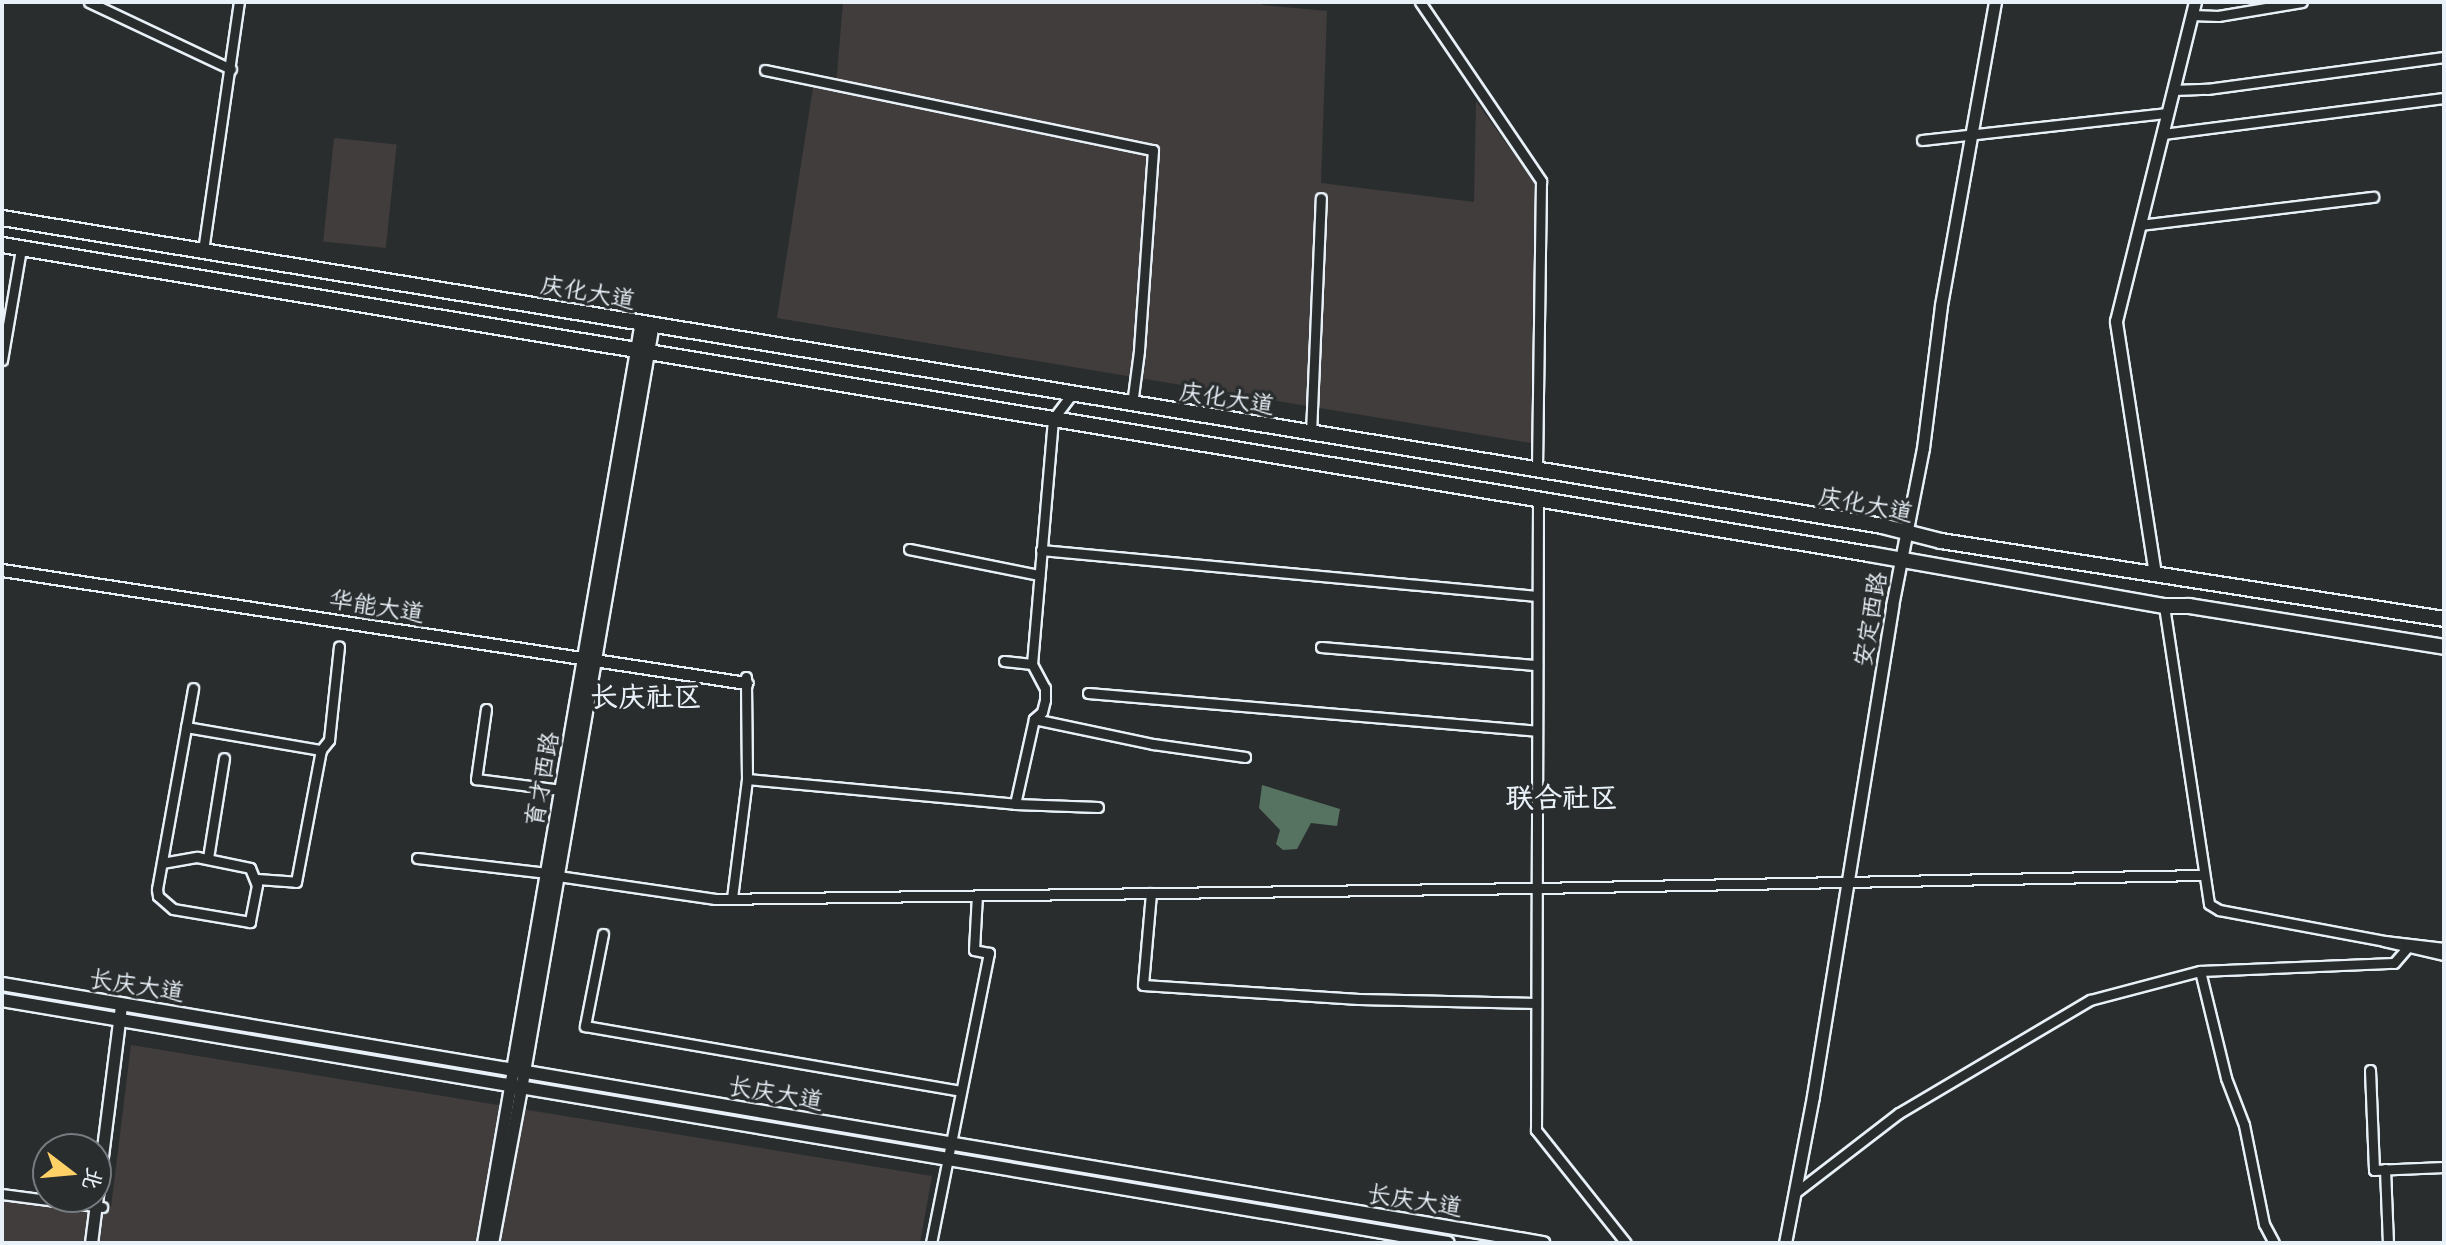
<!DOCTYPE html>
<meta charset="utf-8">
<style>
body{margin:0}
#map{position:relative;width:2446px;height:1245px;overflow:hidden;background:#2a2d2e;font-family:Mali,"LXGW WenKai TC",sans-serif}
div>[style]{position:absolute}
[style*='--x']{left:calc(var(--x)*1px);top:calc(var(--y)*1px);width:calc(var(--w)*1px);rotate:calc(var(--a)*1deg)}
.built>*{inset:0;background:#403d3c;transform-origin:0 0}
.green>*{inset:0;background:#567261}
.roads{filter:drop-shadow(2px 0 #e8f1f8) drop-shadow(-2px 0 #e8f1f8) drop-shadow(0 2px #e8f1f8) drop-shadow(0 -2px #e8f1f8)}
.minor>*{height:9px;margin:-4.5px;padding:0 4.5px;transform-origin:4.5px;border-radius:4.5px;background:#2a2d2e}
.tertiary>*{height:11px;margin:-5.5px;padding:0 5.5px;transform-origin:5.5px;border-radius:5.5px;background:#2a2d2e}
.secondary>*{height:12px;margin:-6px;padding:0 6px;transform-origin:6px;border-radius:6px;background:#2a2d2e}
.trunk>*{height:14px;margin:-7px;padding:0 7px;transform-origin:7px;border-radius:7px;background:#2a2d2e}
span{translate:-50% -50%;white-space:nowrap;text-align:center;line-height:1.15;-webkit-text-stroke:7px #2a2d2e;paint-order:stroke}
.street-label{font-size:24px;color:#e8f1f8}
.quarter-label{font-size:28px;color:#e8f1f8;font-weight:700}
.frame{position:absolute;inset:0;border:4px solid #e8f1f8;pointer-events:none}
.north{position:absolute;left:32px;top:1133px;width:80px;height:80px;box-sizing:border-box;background:#2a2d2e;border:2px solid #767b7f;border-radius:50%;rotate:106deg;font-size:22px;font-weight:700;line-height:32px;text-align:center;color:#e8f1f8}
.north::after{content:'';display:block;margin:auto;width:28px;height:36px;background:#ffd166;clip-path:polygon(50% 0,100% 100%,50% 72%,0 100%)}
</style>
<div id="map">
<div class="built">
<div style="clip-path:polygon(843px 2px,1261px 2px,1262px 5px,1327px 11px,1321px 183px,1474px 202px,1476px 101px,1535px 184px,1531px 443px,777px 318px,814px 81px,836px 86px)"></div>
<div style="left:334px;top:138px;width:63px;height:104px;rotate:6deg"></div>
<div style="clip-path:polygon(131px 1045px,932px 1176px,920px 1243px,2px 1243px,2px 1195px,111px 1207px)"></div>
</div>
<div class="green">
<div style="clip-path:polygon(1262px 785px,1340px 809px,1337px 826px,1311px 823px,1297px 849px,1283px 850px,1276px 844px,1280px 830px,1259px 808px)"></div>
</div>
<div class="roads">
<div class="minor">
<div style="--x:89;--y:2;--w:157;--a:25.3"></div>
<div style="--x:1420;--y:2;--w:216;--a:55.9"></div>
<div style="--x:1541;--y:181;--w:290;--a:90.8"></div>
<div style="--x:2192;--y:15;--w:26;--a:2"></div>
<div style="--x:2218;--y:16;--w:85;--a:-9.5"></div>
<div style="--x:765;--y:70;--w:396;--a:11.7"></div>
<div style="--x:1153;--y:150;--w:201;--a:94"></div>
<div style="--x:1139;--y:351;--w:53;--a:97.5"></div>
<div style="--x:2173;--y:90;--w:34;--a:-2"></div>
<div style="--x:2207;--y:89;--w:239;--a:-7.7"></div>
<div style="--x:2163;--y:134;--w:283;--a:-7.3"></div>
<div style="--x:1922;--y:140;--w:247;--a:-6.3"></div>
<div style="--x:2140;--y:225;--w:235;--a:-6.9"></div>
<div style="--x:203;--y:251;--w:252;--a:-81.8"></div>
<div style="--x:2;--y:360;--w:113;--a:-80.3"></div>
<div style="--x:1311;--y:433;--w:235;--a:-87.6"></div>
<div style="--x:1538;--y:501;--w:629;--a:90.18"></div>
<div style="--x:1536;--y:1130;--w:144;--a:51.5"></div>
<div style="--x:909;--y:549;--w:133;--a:11.3"></div>
<div style="--x:1041;--y:550;--w:498;--a:5.3"></div>
<div style="--x:2164;--y:606;--w:301;--a:81.4"></div>
<div style="--x:2209;--y:904;--w:12;--a:31"></div>
<div style="--x:2219;--y:910;--w:168;--a:10.6"></div>
<div style="--x:1321;--y:647;--w:217;--a:4.8"></div>
<div style="--x:1004;--y:661;--w:28;--a:6"></div>
<div style="--x:1032;--y:664;--w:27;--a:62"></div>
<div style="--x:1045;--y:688;--w:12;--a:90"></div>
<div style="--x:1045;--y:700;--w:12;--a:104"></div>
<div style="--x:1042;--y:712;--w:11;--a:139"></div>
<div style="--x:1034;--y:719;--w:87;--a:102.6"></div>
<div style="--x:1032;--y:664;--w:246;--a:-85.1"></div>
<div style="--x:1053;--y:419;--w:31;--a:-53"></div>
<div style="--x:1088;--y:693;--w:450;--a:4.8"></div>
<div style="--x:486;--y:709;--w:71;--a:98.1"></div>
<div style="--x:476;--y:779;--w:86;--a:7.4"></div>
<div style="--x:1034;--y:719;--w:122;--a:11.9"></div>
<div style="--x:1153;--y:744;--w:93;--a:8"></div>
<div style="--x:186;--y:727;--w:137;--a:9.7"></div>
<div style="--x:747;--y:779;--w:269;--a:5.3"></div>
<div style="--x:1015;--y:804;--w:83;--a:2.1"></div>
<div style="--x:208;--y:858;--w:101;--a:-80.9"></div>
<div style="--x:417;--y:858;--w:131;--a:6.6"></div>
<div style="--x:162;--y:863;--w:36;--a:-10"></div>
<div style="--x:197;--y:857;--w:54;--a:11.7"></div>
<div style="--x:250;--y:868;--w:18;--a:68"></div>
<div style="--x:257;--y:885;--w:38;--a:101"></div>
<div style="--x:250;--y:922;--w:78;--a:-170.4"></div>
<div style="--x:173;--y:909;--w:20;--a:-139"></div>
<div style="--x:158;--y:896;--w:7;--a:-98"></div>
<div style="--x:157;--y:889;--w:204;--a:-79.8"></div>
<div style="--x:558;--y:876;--w:159;--a:8.3"></div>
<div style="--x:715;--y:899;--w:822;--a:-0.77"></div>
<div style="--x:1537;--y:888;--w:667;--a:-1.12"></div>
<div style="--x:257;--y:879;--w:39;--a:4"></div>
<div style="--x:296;--y:882;--w:134;--a:-79.3"></div>
<div style="--x:321;--y:750;--w:13;--a:-51"></div>
<div style="--x:329;--y:740;--w:94;--a:-83.9"></div>
<div style="--x:1151;--y:893;--w:92;--a:95"></div>
<div style="--x:1143;--y:985;--w:216;--a:3.7"></div>
<div style="--x:1359;--y:999;--w:177;--a:1.3"></div>
<div style="--x:732;--y:898;--w:120;--a:-82.8"></div>
<div style="--x:747;--y:779;--w:102;--a:-90.6"></div>
<div style="--x:603;--y:934;--w:94;--a:101.1"></div>
<div style="--x:585;--y:1026;--w:381;--a:9.8"></div>
<div style="--x:2444;--y:948;--w:60;--a:-173.3"></div>
<div style="--x:2384;--y:941;--w:62;--a:13.1"></div>
<div style="--x:2200;--y:971;--w:110;--a:76.3"></div>
<div style="--x:2226;--y:1078;--w:50;--a:69"></div>
<div style="--x:2244;--y:1125;--w:101;--a:78.6"></div>
<div style="--x:2264;--y:1224;--w:21;--a:62"></div>
<div style="--x:2370;--y:1070;--w:100;--a:87.7"></div>
<div style="--x:2374;--y:1170;--w:70;--a:-2.5"></div>
<div style="--x:2385;--y:1169;--w:74;--a:87.7"></div>
<div style="--x:1795;--y:1193;--w:131;--a:-37.6"></div>
<div style="--x:1899;--y:1113;--w:222;--a:-30.6"></div>
<div style="--x:2090;--y:1000;--w:114;--a:-14.8"></div>
<div style="--x:2200;--y:971;--w:194;--a:-2.4"></div>
<div style="--x:2394;--y:963;--w:20;--a:-49"></div>
<div style="--x:2;--y:1194;--w:101;--a:7.4"></div>
<div style="--x:931;--y:1243;--w:296;--a:-78.7"></div>
<div style="--x:989;--y:953;--w:15;--a:-169"></div>
<div style="--x:974;--y:950;--w:55;--a:-86.9"></div>
</div>
<div class="tertiary">
<div style="--x:2;--y:570;--w:753;--a:8.64"></div>
<div style="--x:2155;--y:574;--w:256;--a:-98.8"></div>
<div style="--x:2116;--y:321;--w:329;--a:-76.1"></div>
<div style="--x:91;--y:1243;--w:241;--a:-82.8"></div>
<div style="--x:483;--y:1243;--w:176;--a:-80.2"></div>
<div style="--x:492;--y:1243;--w:168;--a:-79.4"></div>
<div style="--x:1785;--y:1243;--w:150;--a:-79.2"></div>
<div style="--x:1813;--y:1096;--w:496;--a:-80.8"></div>
<div style="--x:1892;--y:606;--w:161;--a:-78.9"></div>
<div style="--x:1923;--y:448;--w:144;--a:-82.8"></div>
<div style="--x:1941;--y:305;--w:308;--a:-79.9"></div>
</div>
<div class="secondary">
<div style="--x:2;--y:984;--w:1563;--a:9.54"></div>
<div style="--x:2;--y:1000;--w:1466;--a:9.54"></div>
<div style="--x:513;--y:1070;--w:759;--a:-80.22"></div>
<div style="--x:524;--y:1072;--w:759;--a:-80.22"></div>
</div>
<div class="trunk">
<div style="--x:2;--y:218;--w:1905;--a:9.3"></div>
<div style="--x:1882;--y:526;--w:61;--a:14.3"></div>
<div style="--x:1941;--y:541;--w:509;--a:8.81"></div>
<div style="--x:2;--y:245;--w:1892;--a:9.4"></div>
<div style="--x:1869;--y:554;--w:300;--a:10"></div>
<div style="--x:2164;--y:606;--w:25;--a:0"></div>
<div style="--x:2189;--y:606;--w:258;--a:9.1"></div>
</div>
</div>
<div class="street-label">
<span style="left:588px;top:291px;rotate:10deg">庆化大道</span>
<span style="left:1227px;top:397px;rotate:9deg">庆化大道</span>
<span style="left:1866px;top:503px;rotate:11deg">庆化大道</span>
<span style="left:377px;top:605px;rotate:9deg">华能大道</span>
<span style="left:1869px;top:619px;rotate:-80deg">安定西路</span>
<span style="left:541px;top:779px;rotate:-80deg">育才西路</span>
<span style="left:137px;top:984px;rotate:9deg">长庆大道</span>
<span style="left:776px;top:1092px;rotate:10deg">长庆大道</span>
<span style="left:1415px;top:1199px;rotate:9deg">长庆大道</span>
</div>
<div class="quarter-label">
<span style="left:646px;top:695px">长庆社区</span>
<span style="left:1562px;top:796px">联合社区</span>
</div>
<div class="frame"></div>
<div class="north">北</div>
</div>
